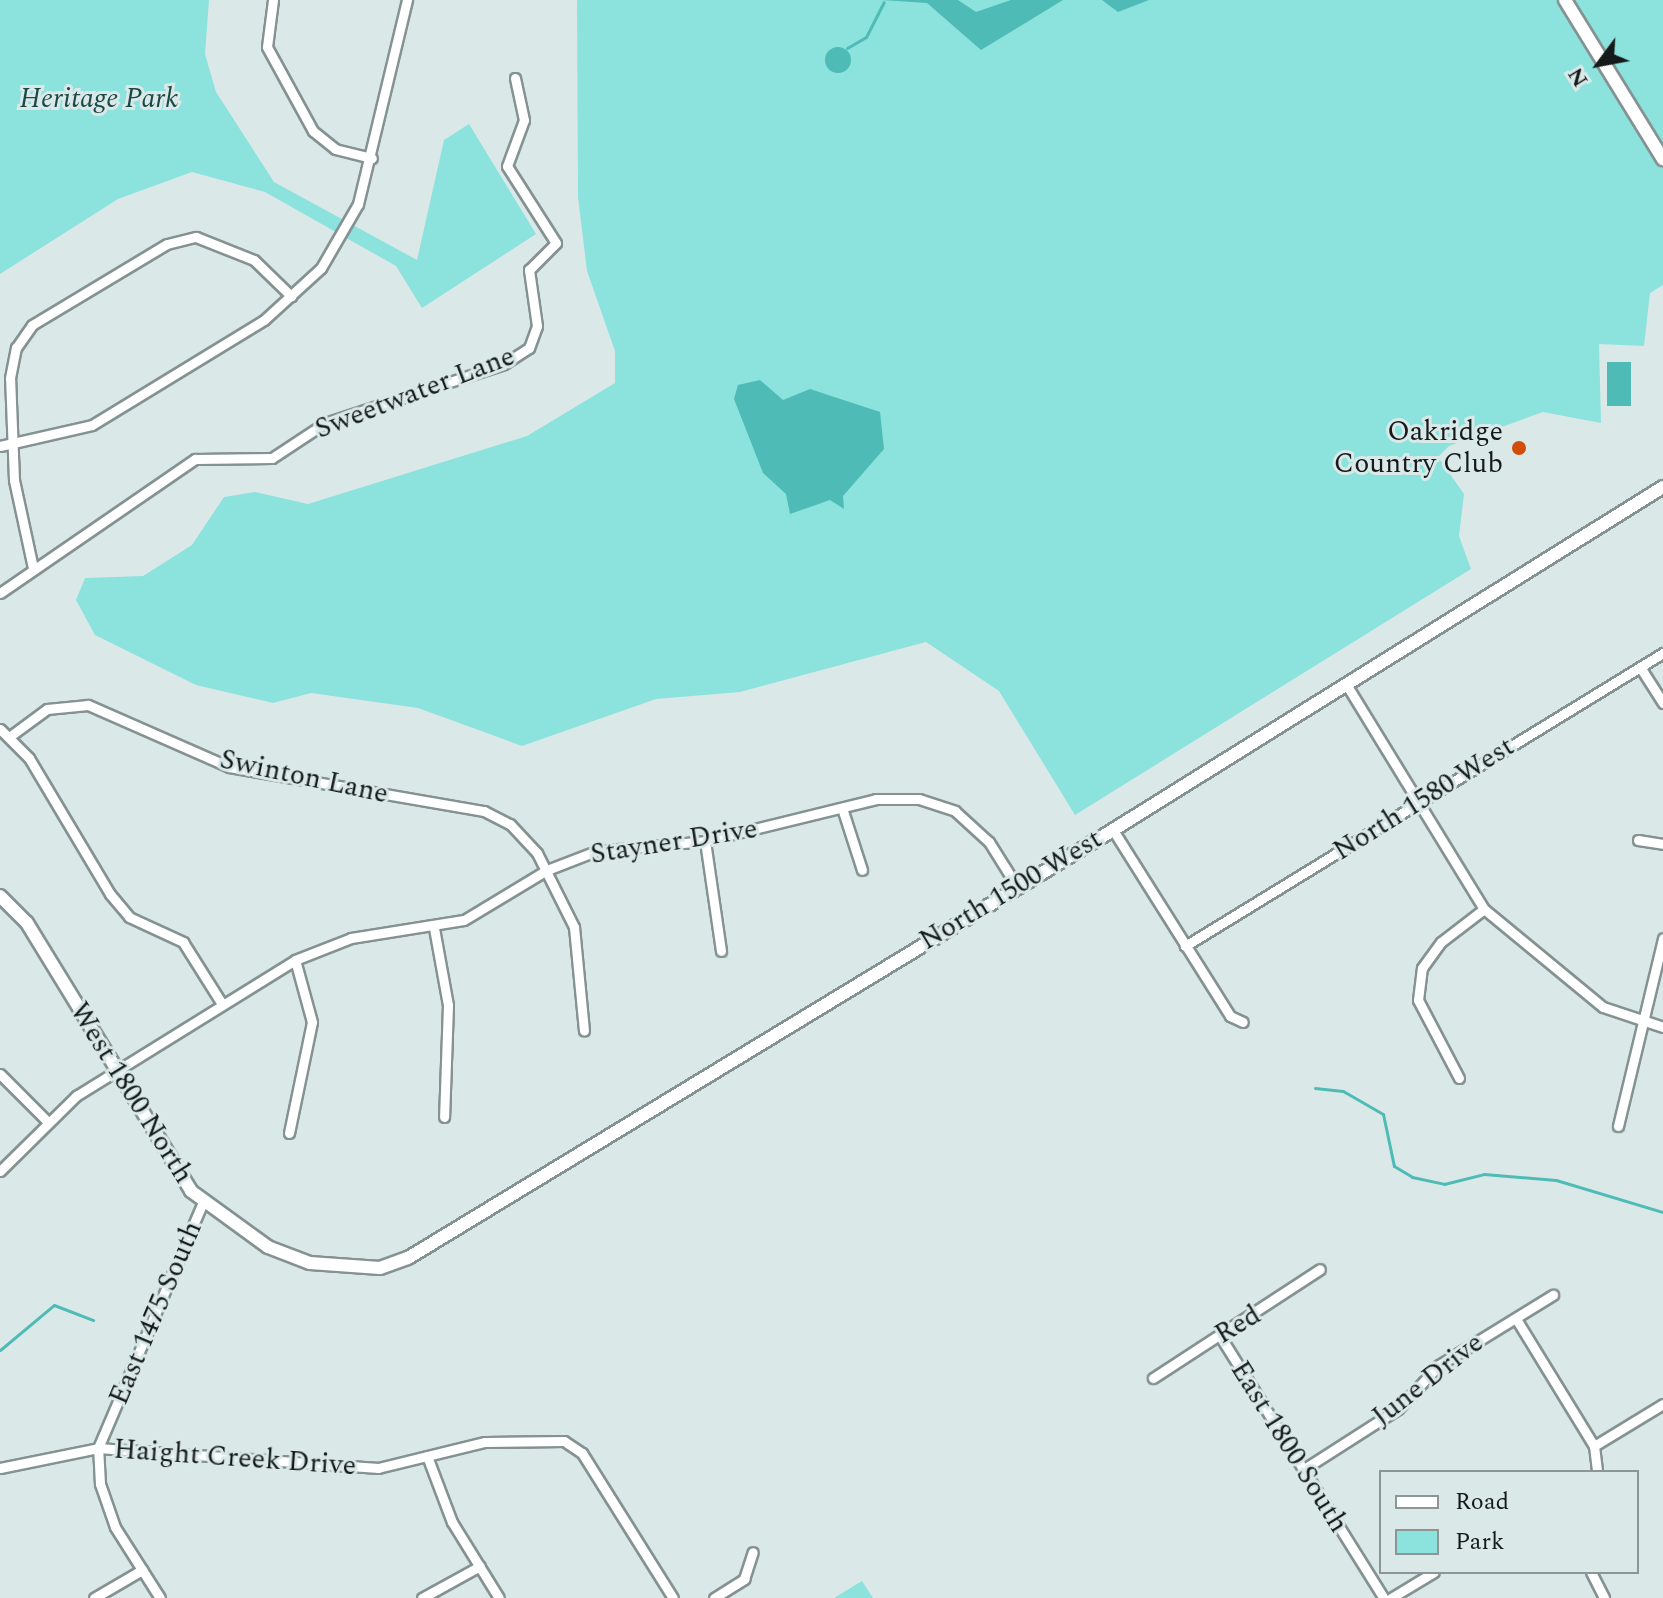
<!DOCTYPE html>
<style>
body{margin:0}
#map{position:relative;width:1663px;height:1598px;overflow:hidden;background:#dae9e8;font-family:Spectral,serif}
div>[style]{position:absolute}
[style*='--x']{left:calc(var(--x)*1px);top:calc(var(--y)*1px);width:calc(var(--w)*1px);rotate:calc(var(--a)*1deg)}
.green>*{inset:0;background:#8ce2dd}
.forest>*{inset:0;background:#4fbbb6;transform-origin:0 0}
.round{border-radius:50%}
.stream>*{height:3px;margin:-1.5px;padding:0 1.5px;transform-origin:1.5px;border-radius:1.5px;background:#4fbbb6}
.roads{filter:drop-shadow(2px 0 #849291) drop-shadow(-2px 0 #849291) drop-shadow(0 2px #849291) drop-shadow(0 -2px #849291)}
.minor>*{height:9px;margin:-4.5px;padding:0 4.5px;transform-origin:4.5px;border-radius:4.5px;background:#fff}
.tertiary>*{height:12px;margin:-6px;padding:0 6px;transform-origin:6px;border-radius:6px;background:#fff}
.dots>*{width:22px;height:22px;translate:-50% -50%;box-sizing:border-box;border:4px solid #dae9e8;border-radius:50%}
span{translate:-50% -50%;white-space:nowrap;text-align:center;line-height:1.15;-webkit-text-stroke:6px #dae9e8;paint-order:stroke}
.park-label{font-size:28px;color:#194947;font-style:italic}
.street-label{font-size:28px;color:#141a19}
.poi-label{font-size:28px;color:#141a19}
.right{translate:-100% -50%;text-align:right}
.legend{position:absolute;left:1379px;top:1470px;width:260px;height:104px;box-sizing:border-box;background:#dae9e8;border:2px solid #8b9695;margin:0;padding:10px 14px;list-style:none;font-size:24px;color:#141a19}
.legend li{display:flex;align-items:center;gap:16px;height:40px}
.legend b{width:40px;border:2px solid #8b9695}
.north{position:absolute;left:1559px;top:24px;width:80px;height:80px;-webkit-text-stroke:6px #dae9e8;paint-order:stroke;rotate:238deg;font-size:22px;font-weight:700;line-height:32px;text-align:center;color:#141a19}
.north::after{content:'';display:block;margin:auto;width:28px;height:36px;background:#141a19;clip-path:polygon(50% 0,100% 100%,50% 72%,0 100%)}
</style>
<div id="map">
<div class="green">
<div style="clip-path:polygon(0 0,209px 0,205px 54px,216px 92px,274px 182px,417px 260px,444px 140px,469px 124px,536px 234px,422px 308px,396px 266px,265px 192px,192px 172px,118px 199px,0 274px)"></div>
<div style="clip-path:polygon(577px 0,1663px 0,1663px 285px,1650px 293px,1644px 346px,1599px 344px,1601px 423px,1543px 412px,1449px 446px,1438px 457px,1464px 494px,1459px 536px,1471px 569px,1075px 815px,999px 691px,926px 642px,740px 692px,656px 699px,522px 746px,418px 708px,311px 693px,273px 703px,196px 685px,95px 635px,76px 600px,85px 578px,143px 576px,192px 545px,224px 497px,255px 492px,308px 504px,527px 436px,615px 383px,615px 351px,587px 271px,578px 197px)"></div>
<div style="clip-path:polygon(862px 1581px,873px 1598px,834px 1598px)"></div>
</div>
<div class="forest">
<div style="clip-path:polygon(882px 0,958px 0,976px 12px,1011px 0,1063px 0,981px 50px,927px 3px)"></div>
<div style="clip-path:polygon(1102px 0,1149px 0,1118px 12px)"></div>
<div class="round" style="left:825px;top:47px;width:26px;height:26px"></div>
<div style="left:1607px;top:362px;width:24px;height:44px"></div>
<div style="clip-path:polygon(760px 380px,783px 400px,810px 389px,880px 412px,884px 449px,843px 496px,844px 509px,830px 500px,790px 514px,786px 494px,763px 473px,734px 399px,738px 385px)"></div>
</div>
<div class="stream">
<div style="--x:847;--y:48;--w:22;--a:-30"></div>
<div style="--x:866;--y:37;--w:39;--a:-63"></div>
<div style="--x:1315;--y:1088;--w:28;--a:6"></div>
<div style="--x:1343;--y:1091;--w:46;--a:29.9"></div>
<div style="--x:1383;--y:1114;--w:53;--a:78.1"></div>
<div style="--x:1394;--y:1166;--w:21;--a:31"></div>
<div style="--x:1412;--y:1177;--w:33;--a:12"></div>
<div style="--x:1444;--y:1184;--w:41;--a:-14"></div>
<div style="--x:1484;--y:1174;--w:72;--a:4.8"></div>
<div style="--x:1556;--y:1180;--w:112;--a:16.7"></div>
<div style="--x:0;--y:1350;--w:70;--a:-39.8"></div>
<div style="--x:54;--y:1305;--w:42;--a:21"></div>
</div>
<div class="roads">
<div class="minor">
<div style="--x:273;--y:0;--w:47;--a:97.3"></div>
<div style="--x:267;--y:47;--w:96;--a:61.3"></div>
<div style="--x:313;--y:131;--w:28;--a:39"></div>
<div style="--x:335;--y:149;--w:38;--a:14"></div>
<div style="--x:0;--y:446;--w:94;--a:-12.9"></div>
<div style="--x:92;--y:425;--w:202;--a:-31.4"></div>
<div style="--x:264;--y:320;--w:77;--a:-42.4"></div>
<div style="--x:321;--y:268;--w:74;--a:-60"></div>
<div style="--x:358;--y:204;--w:210;--a:-76.5"></div>
<div style="--x:33;--y:568;--w:90;--a:-102.2"></div>
<div style="--x:14;--y:480;--w:102;--a:-92.2"></div>
<div style="--x:10;--y:378;--w:31;--a:-79"></div>
<div style="--x:16;--y:348;--w:28;--a:-55"></div>
<div style="--x:32;--y:325;--w:157;--a:-31"></div>
<div style="--x:167;--y:244;--w:30;--a:-14"></div>
<div style="--x:196;--y:237;--w:62;--a:21.6"></div>
<div style="--x:254;--y:260;--w:52;--a:44.2"></div>
<div style="--x:0;--y:593;--w:237;--a:-34.5"></div>
<div style="--x:195;--y:459;--w:77;--a:-0.7"></div>
<div style="--x:272;--y:458;--w:64;--a:-33.4"></div>
<div style="--x:325;--y:423;--w:188;--a:-18.2"></div>
<div style="--x:504;--y:364;--w:30;--a:-33"></div>
<div style="--x:529;--y:348;--w:23;--a:-70"></div>
<div style="--x:537;--y:326;--w:57;--a:-98.1"></div>
<div style="--x:529;--y:270;--w:38;--a:-45"></div>
<div style="--x:556;--y:243;--w:91;--a:-122.5"></div>
<div style="--x:507;--y:166;--w:49;--a:-69.7"></div>
<div style="--x:524;--y:120;--w:43;--a:-102.1"></div>
<div style="--x:1640;--y:667;--w:43;--a:57.4"></div>
<div style="--x:1346;--y:684;--w:264;--a:58.5"></div>
<div style="--x:1484;--y:909;--w:154;--a:39.5"></div>
<div style="--x:1603;--y:1007;--w:63;--a:18.4"></div>
<div style="--x:0;--y:729;--w:41;--a:45"></div>
<div style="--x:29;--y:758;--w:158;--a:59.2"></div>
<div style="--x:110;--y:894;--w:30;--a:50"></div>
<div style="--x:129;--y:917;--w:60;--a:24.8"></div>
<div style="--x:183;--y:942;--w:73;--a:57.8"></div>
<div style="--x:9;--y:737;--w:47;--a:-36.4"></div>
<div style="--x:47;--y:709;--w:41;--a:-5.6"></div>
<div style="--x:88;--y:705;--w:154;--a:23.7"></div>
<div style="--x:229;--y:767;--w:259;--a:9.8"></div>
<div style="--x:484;--y:811;--w:29;--a:27"></div>
<div style="--x:510;--y:824;--w:40;--a:47"></div>
<div style="--x:537;--y:853;--w:83;--a:63.4"></div>
<div style="--x:574;--y:927;--w:104;--a:84.5"></div>
<div style="--x:842;--y:808;--w:65;--a:72.1"></div>
<div style="--x:1113;--y:830;--w:220;--a:57.8"></div>
<div style="--x:1230;--y:1016;--w:14;--a:25"></div>
<div style="--x:1638;--y:840;--w:25;--a:9"></div>
<div style="--x:705;--y:841;--w:111;--a:81.7"></div>
<div style="--x:434;--y:928;--w:78;--a:79.7"></div>
<div style="--x:448;--y:1005;--w:112;--a:92"></div>
<div style="--x:1185;--y:946;--w:561;--a:-31.51"></div>
<div style="--x:0;--y:1074;--w:68;--a:45"></div>
<div style="--x:1459;--y:1078;--w:88;--a:-117.7"></div>
<div style="--x:1418;--y:1000;--w:32;--a:-83"></div>
<div style="--x:1422;--y:968;--w:32;--a:-54"></div>
<div style="--x:1441;--y:942;--w:54;--a:-37.5"></div>
<div style="--x:1618;--y:1126;--w:193;--a:-76.5"></div>
<div style="--x:289;--y:1133;--w:113;--a:-78.3"></div>
<div style="--x:312;--y:1022;--w:64;--a:-105.3"></div>
<div style="--x:0;--y:1171;--w:107;--a:-44.6"></div>
<div style="--x:76;--y:1096;--w:258;--a:-31.8"></div>
<div style="--x:295;--y:960;--w:60;--a:-21.4"></div>
<div style="--x:351;--y:938;--w:114;--a:-9.1"></div>
<div style="--x:464;--y:920;--w:97;--a:-31.1"></div>
<div style="--x:547;--y:870;--w:53;--a:-21.2"></div>
<div style="--x:596;--y:851;--w:109;--a:-5.2"></div>
<div style="--x:705;--y:841;--w:176;--a:-13.8"></div>
<div style="--x:876;--y:799;--w:43;--a:0"></div>
<div style="--x:919;--y:799;--w:38;--a:18"></div>
<div style="--x:955;--y:811;--w:46;--a:42.4"></div>
<div style="--x:989;--y:842;--w:51;--a:57.9"></div>
<div style="--x:1518;--y:1322;--w:145;--a:58.5"></div>
<div style="--x:1594;--y:1446;--w:26;--a:83"></div>
<div style="--x:1220;--y:1336;--w:309;--a:58"></div>
<div style="--x:1153;--y:1378;--w:199;--a:-33.1"></div>
<div style="--x:1594;--y:1446;--w:81;--a:-31.3"></div>
<div style="--x:427;--y:1456;--w:71;--a:69.3"></div>
<div style="--x:452;--y:1522;--w:89;--a:58.3"></div>
<div style="--x:0;--y:1468;--w:100;--a:-11.5"></div>
<div style="--x:98;--y:1448;--w:281;--a:4.1"></div>
<div style="--x:378;--y:1468;--w:110;--a:-13.7"></div>
<div style="--x:485;--y:1442;--w:79;--a:-0.7"></div>
<div style="--x:564;--y:1441;--w:22;--a:34"></div>
<div style="--x:582;--y:1453;--w:171;--a:57.9"></div>
<div style="--x:1304;--y:1469;--w:112;--a:-32.6"></div>
<div style="--x:1398;--y:1409;--w:60;--a:-47"></div>
<div style="--x:1439;--y:1365;--w:134;--a:-31.6"></div>
<div style="--x:1591;--y:1572;--w:29;--a:63"></div>
<div style="--x:94;--y:1598;--w:56;--a:-30.3"></div>
<div style="--x:160;--y:1598;--w:84;--a:-122.4"></div>
<div style="--x:115;--y:1527;--w:46;--a:-109.2"></div>
<div style="--x:100;--y:1484;--w:36;--a:-93"></div>
<div style="--x:98;--y:1448;--w:267;--a:-66.9"></div>
<div style="--x:422;--y:1598;--w:66;--a:-28.9"></div>
<div style="--x:714;--y:1598;--w:36;--a:-32"></div>
<div style="--x:744;--y:1579;--w:28;--a:-72"></div>
<div style="--x:1391;--y:1598;--w:50;--a:-31.2"></div>
</div>
<div class="tertiary">
<div style="--x:1565;--y:0;--w:187;--a:58.4"></div>
<div style="--x:0;--y:896;--w:38;--a:45"></div>
<div style="--x:27;--y:923;--w:314;--a:58.5"></div>
<div style="--x:191;--y:1191;--w:95;--a:36"></div>
<div style="--x:268;--y:1247;--w:45;--a:20.9"></div>
<div style="--x:310;--y:1263;--w:70;--a:4.1"></div>
<div style="--x:380;--y:1268;--w:30;--a:-20"></div>
<div style="--x:408;--y:1258;--w:825;--a:-31.26"></div>
<div style="--x:1113;--y:830;--w:648;--a:-31.95"></div>
</div>
</div>
<div class="dots">
<div style="left:1519px;top:448px;background:#d14c04"></div>
</div>
<div class="park-label">
<span style="left:99px;top:99px">Heritage Park</span>
</div>
<div class="street-label">
<span style="left:415px;top:393px;rotate:-21deg">Sweetwater Lane</span>
<span style="left:304px;top:777px;rotate:12deg">Swinton Lane</span>
<span style="left:1424px;top:799px;rotate:-32deg">North 1580 West</span>
<span style="left:674px;top:842px;rotate:-9deg">Stayner Drive</span>
<span style="left:1011px;top:890px;rotate:-31deg">North 1500 West</span>
<span style="left:131px;top:1093px;rotate:58deg">West 1800 North</span>
<span style="left:156px;top:1313px;rotate:-67deg">East 1475 South</span>
<span style="left:1238px;top:1325px;rotate:-31deg">Red</span>
<span style="left:1428px;top:1380px;rotate:-38deg">June Drive</span>
<span style="left:1289px;top:1447px;rotate:58deg">East 1800 South</span>
<span style="left:235px;top:1458px;rotate:4deg">Haight Creek Drive</span>
</div>
<div class="poi-label">
<span class="right" style="left:1503px;top:448px">Oakridge<br>Country Club</span>
</div>
<ul class="legend">
<li><b style="height:10px;background:#fff"></b>Road</li>
<li><b style="height:22px;background:#8ce2dd"></b>Park</li>
</ul>
<div class="north">N</div>
</div>
